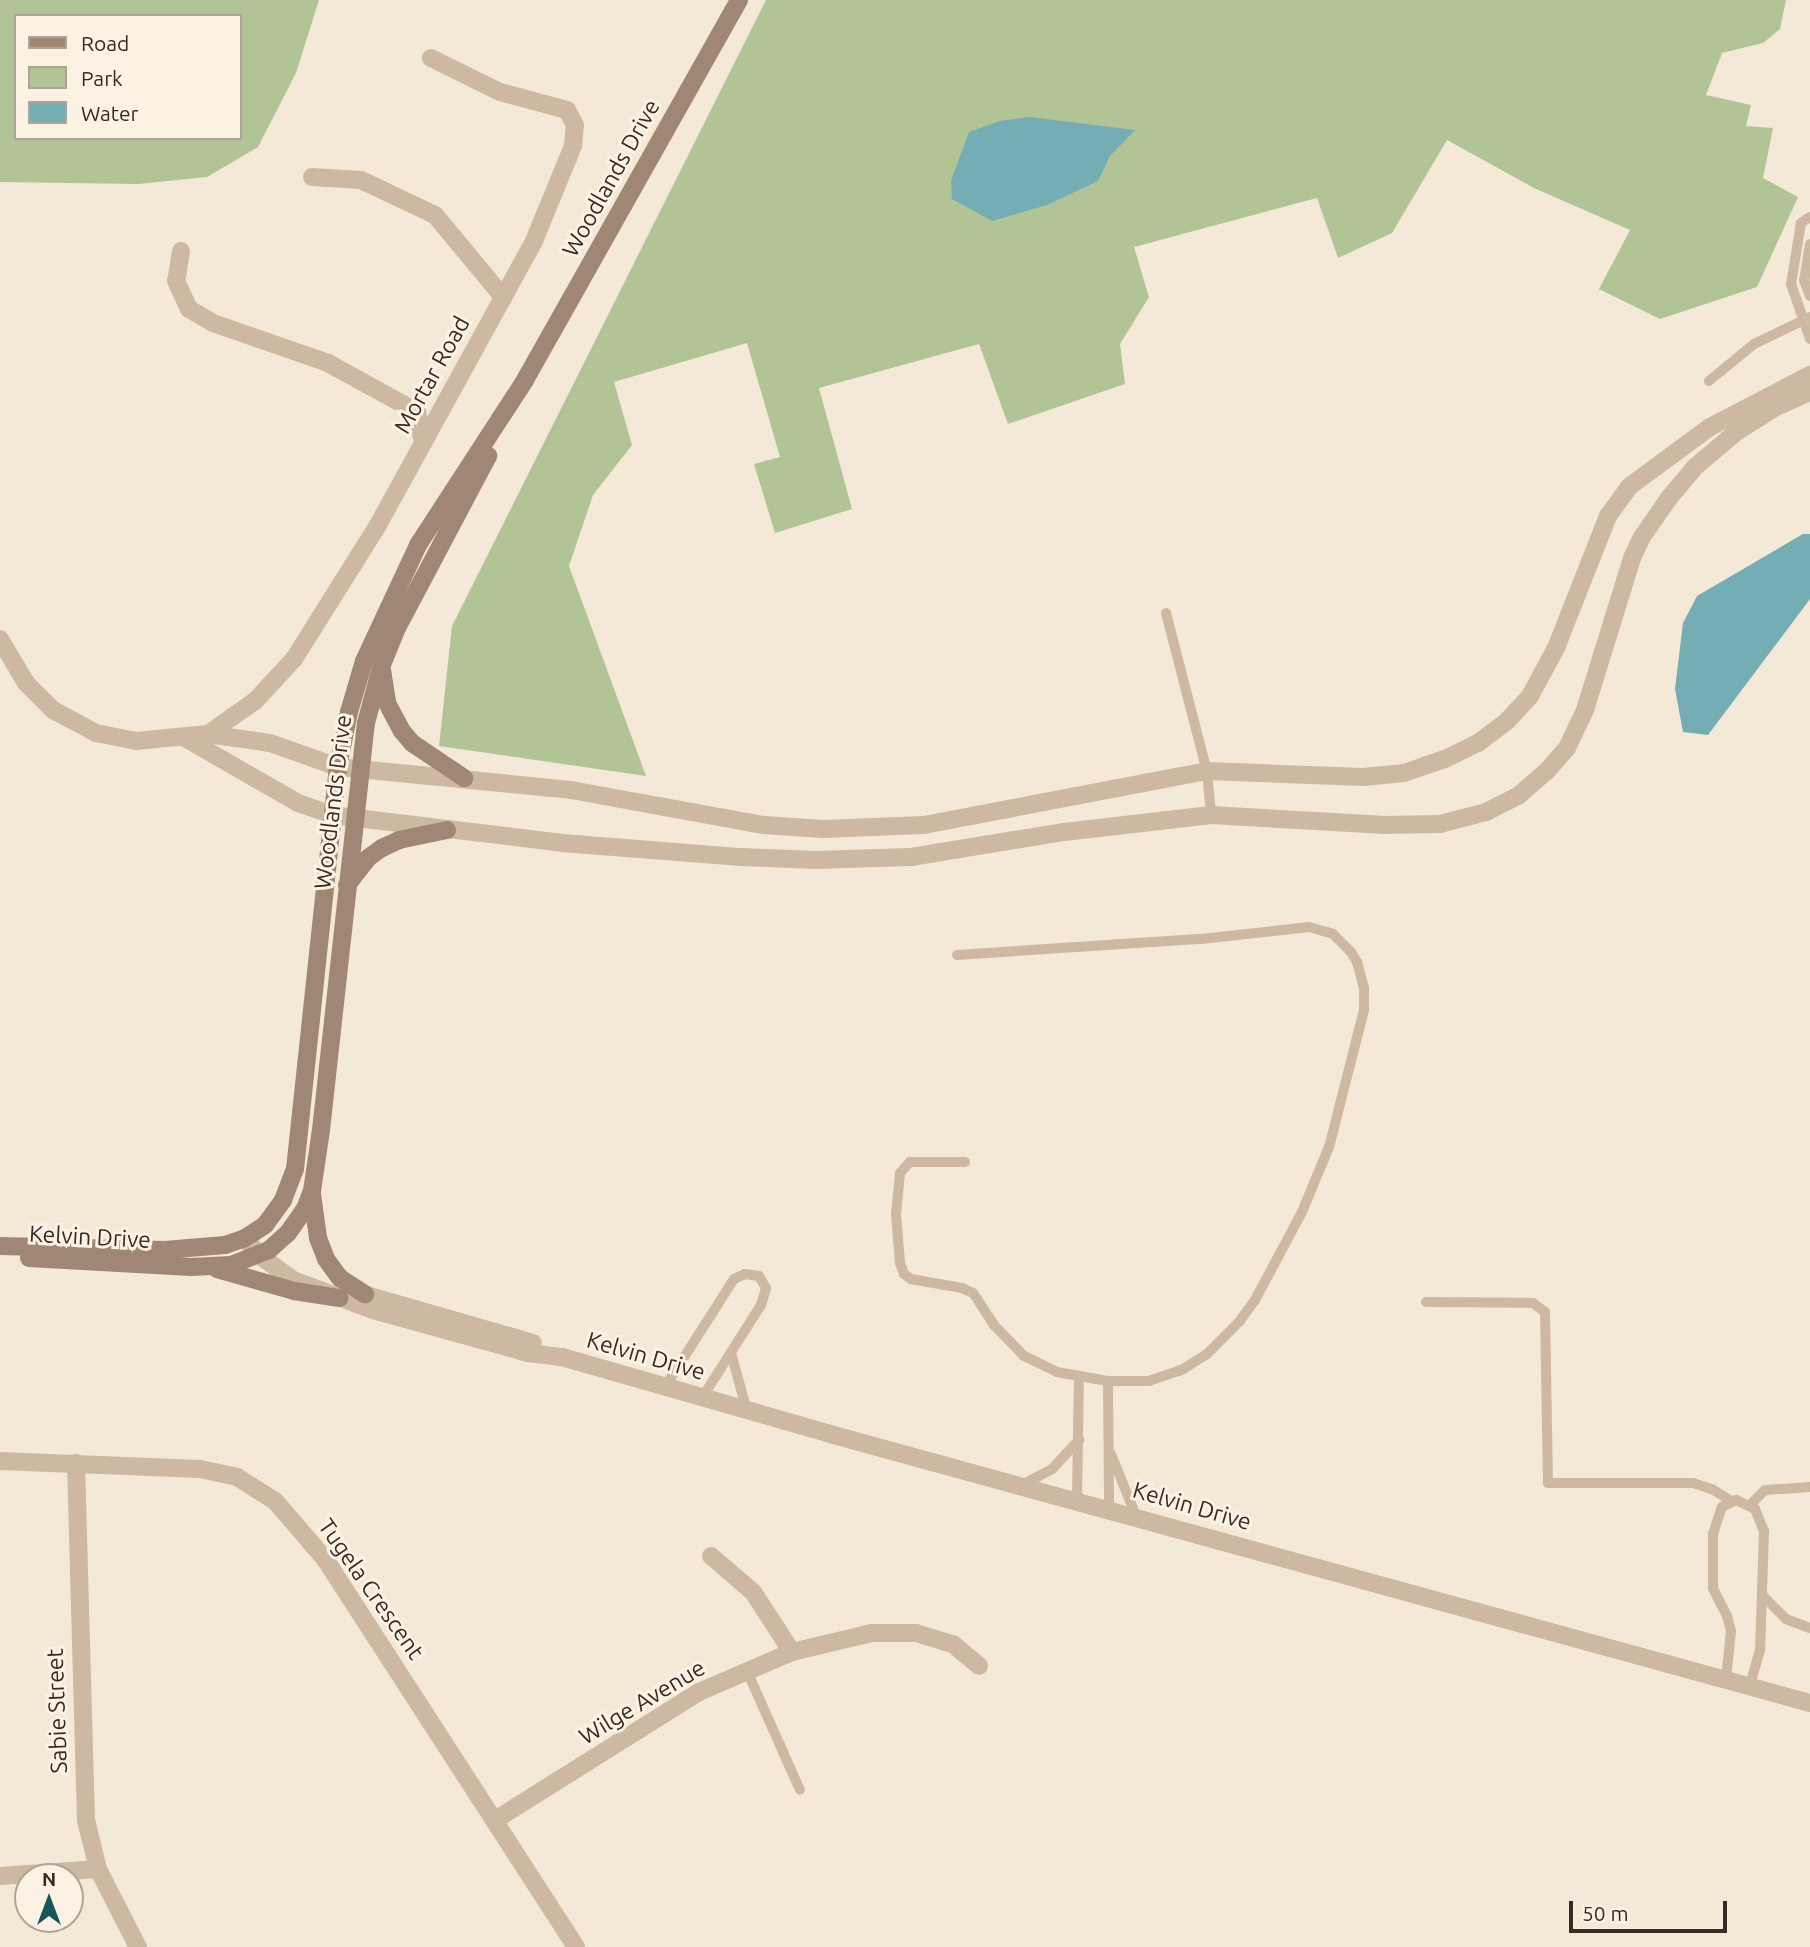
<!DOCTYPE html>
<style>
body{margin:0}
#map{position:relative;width:1810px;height:1947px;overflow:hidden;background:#f4e8d7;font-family:Ubuntu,sans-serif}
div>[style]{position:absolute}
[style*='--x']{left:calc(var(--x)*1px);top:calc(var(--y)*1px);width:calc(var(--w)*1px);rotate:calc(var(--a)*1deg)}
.green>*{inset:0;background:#b2c496}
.water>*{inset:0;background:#74adb3}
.service>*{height:10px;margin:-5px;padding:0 5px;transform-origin:5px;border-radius:5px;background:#cdb8a2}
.minor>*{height:18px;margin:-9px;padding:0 9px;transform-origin:9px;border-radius:9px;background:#cdb8a2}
.secondary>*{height:18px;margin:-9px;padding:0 9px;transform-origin:9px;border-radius:9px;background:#a08674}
span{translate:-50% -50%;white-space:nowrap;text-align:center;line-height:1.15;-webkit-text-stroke:6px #fbf2e4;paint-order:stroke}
.street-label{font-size:23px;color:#372c25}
.legend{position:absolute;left:14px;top:14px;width:228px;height:126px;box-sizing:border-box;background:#fbf2e4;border:2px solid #ada398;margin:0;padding:9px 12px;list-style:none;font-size:21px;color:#372c25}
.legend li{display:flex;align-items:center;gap:14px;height:35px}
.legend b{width:35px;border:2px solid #ada398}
.north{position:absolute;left:14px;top:1863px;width:70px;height:70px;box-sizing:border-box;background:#fbf2e4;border:2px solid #ada398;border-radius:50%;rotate:0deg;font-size:19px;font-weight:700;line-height:28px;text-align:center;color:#372c25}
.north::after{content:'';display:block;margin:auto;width:24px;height:32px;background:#17545c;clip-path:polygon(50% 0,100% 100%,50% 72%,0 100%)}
.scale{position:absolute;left:1569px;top:1901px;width:158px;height:32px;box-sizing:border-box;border:4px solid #372c25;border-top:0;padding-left:9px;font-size:21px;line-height:24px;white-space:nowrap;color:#372c25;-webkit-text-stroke:5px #fbf2e4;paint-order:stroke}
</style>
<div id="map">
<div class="green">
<div style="clip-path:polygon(evenodd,0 0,319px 0,296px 73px,258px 147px,207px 177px,138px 184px,0 182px,0 0,16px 16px,240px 16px,240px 138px,16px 138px,16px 16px)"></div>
<div style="clip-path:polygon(766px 0,1786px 0,1780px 29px,1763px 43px,1722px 53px,1706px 95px,1751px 105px,1746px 126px,1773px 128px,1763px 178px,1798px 197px,1757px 287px,1660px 319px,1599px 289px,1630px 230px,1534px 188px,1447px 140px,1392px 233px,1338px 258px,1317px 198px,1134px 247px,1149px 297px,1120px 344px,1125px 384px,1008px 424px,979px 344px,819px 388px,852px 509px,775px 533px,754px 464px,780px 457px,747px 343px,614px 382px,632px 445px,593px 495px,569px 566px,646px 776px,439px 746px,452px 626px)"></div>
</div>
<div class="water">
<div style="clip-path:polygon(1030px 117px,1135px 130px,1110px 156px,1098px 181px,1047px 205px,992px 221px,952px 199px,951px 181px,969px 132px,1000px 121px)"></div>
<div style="clip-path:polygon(1803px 534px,1810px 534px,1810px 599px,1708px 735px,1683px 732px,1675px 689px,1683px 623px,1697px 596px)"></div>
</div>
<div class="service">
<div style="--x:1810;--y:217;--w:11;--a:146"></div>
<div style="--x:1801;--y:223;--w:62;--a:99.3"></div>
<div style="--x:1791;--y:284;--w:58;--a:70.9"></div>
<div style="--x:1810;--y:244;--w:36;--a:99"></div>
<div style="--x:1804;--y:280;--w:17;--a:69"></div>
<div style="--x:1709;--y:381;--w:58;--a:-39.4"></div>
<div style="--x:1754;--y:344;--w:62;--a:-25.7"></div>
<div style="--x:1166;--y:613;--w:163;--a:75.5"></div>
<div style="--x:1207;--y:771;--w:44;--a:84.8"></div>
<div style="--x:957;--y:955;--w:245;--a:-3.8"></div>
<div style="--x:1201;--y:939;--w:109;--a:-6.3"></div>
<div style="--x:1309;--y:927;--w:25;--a:16"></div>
<div style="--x:1333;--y:934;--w:25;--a:45"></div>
<div style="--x:1351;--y:952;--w:12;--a:59"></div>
<div style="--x:1357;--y:962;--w:27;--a:75"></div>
<div style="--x:1364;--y:988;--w:22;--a:90"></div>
<div style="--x:1364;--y:1010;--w:141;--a:104.3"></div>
<div style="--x:1329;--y:1147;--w:70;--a:112.6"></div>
<div style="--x:1302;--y:1212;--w:100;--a:118.1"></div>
<div style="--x:1255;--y:1300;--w:26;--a:126"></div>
<div style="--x:1240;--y:1321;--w:47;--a:135"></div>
<div style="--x:1207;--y:1354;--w:31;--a:148"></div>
<div style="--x:1181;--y:1370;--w:34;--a:161"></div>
<div style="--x:1149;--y:1381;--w:41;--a:180"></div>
<div style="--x:1108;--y:1381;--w:52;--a:-170"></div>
<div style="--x:1057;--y:1372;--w:37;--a:-154"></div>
<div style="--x:1024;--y:1356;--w:43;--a:-134.1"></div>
<div style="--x:994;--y:1325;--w:38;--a:-123"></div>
<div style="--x:973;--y:1293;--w:12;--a:-156"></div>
<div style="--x:962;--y:1288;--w:52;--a:-170"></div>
<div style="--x:911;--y:1279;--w:9;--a:-144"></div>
<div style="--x:904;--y:1274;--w:12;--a:-110"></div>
<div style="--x:900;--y:1263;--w:49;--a:-94.7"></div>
<div style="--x:896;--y:1214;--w:41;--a:-84.4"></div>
<div style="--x:900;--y:1173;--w:15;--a:-48"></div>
<div style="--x:910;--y:1162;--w:55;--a:0"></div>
<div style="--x:1426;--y:1302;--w:107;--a:0.5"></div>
<div style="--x:1533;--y:1303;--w:15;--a:37"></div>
<div style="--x:1545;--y:1312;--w:171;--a:89"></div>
<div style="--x:1548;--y:1483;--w:145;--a:0"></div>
<div style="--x:1693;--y:1483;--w:20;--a:18"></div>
<div style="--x:1712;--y:1489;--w:22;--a:32"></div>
<div style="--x:731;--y:1353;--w:60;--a:74.6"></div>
<div style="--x:1108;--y:1381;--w:127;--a:89.5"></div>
<div style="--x:665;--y:1387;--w:128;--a:-57.4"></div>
<div style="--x:734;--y:1279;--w:12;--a:-24"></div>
<div style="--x:745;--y:1274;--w:14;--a:8"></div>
<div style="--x:759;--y:1276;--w:14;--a:60"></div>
<div style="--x:766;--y:1288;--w:18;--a:106"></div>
<div style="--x:761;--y:1305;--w:110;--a:122.4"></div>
<div style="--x:1111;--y:1454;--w:67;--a:68"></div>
<div style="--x:1022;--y:1485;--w:34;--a:-28"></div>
<div style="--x:1052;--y:1469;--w:40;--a:-47"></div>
<div style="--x:1077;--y:1500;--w:122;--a:-89.1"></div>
<div style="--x:1750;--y:1505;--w:21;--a:-45"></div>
<div style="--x:1765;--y:1490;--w:45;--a:-3.8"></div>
<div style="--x:1764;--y:1597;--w:31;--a:45"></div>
<div style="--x:1786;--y:1619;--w:26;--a:21"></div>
<div style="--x:747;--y:1671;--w:130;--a:66"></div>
<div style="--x:1726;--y:1679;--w:48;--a:-84.1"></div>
<div style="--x:1731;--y:1631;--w:16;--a:-105"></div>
<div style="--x:1727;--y:1616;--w:31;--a:-117"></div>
<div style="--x:1713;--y:1588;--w:54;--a:-90"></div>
<div style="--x:1713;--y:1534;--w:28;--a:-72"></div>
<div style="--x:1722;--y:1507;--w:16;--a:-27"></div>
<div style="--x:1736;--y:1500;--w:21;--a:25"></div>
<div style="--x:1755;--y:1509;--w:24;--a:68"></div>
<div style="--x:1764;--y:1531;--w:119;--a:91.9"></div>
<div style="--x:1760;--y:1650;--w:37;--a:106"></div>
</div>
<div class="minor">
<div style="--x:312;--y:177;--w:49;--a:3.5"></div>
<div style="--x:361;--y:180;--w:82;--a:25.3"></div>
<div style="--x:435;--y:215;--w:107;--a:50.3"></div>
<div style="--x:181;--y:251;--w:30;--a:99"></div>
<div style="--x:176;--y:281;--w:31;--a:65"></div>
<div style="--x:189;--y:309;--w:28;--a:30"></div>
<div style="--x:213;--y:323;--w:122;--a:19.2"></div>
<div style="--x:328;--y:363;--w:102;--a:28.8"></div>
<div style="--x:417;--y:412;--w:31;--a:79"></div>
<div style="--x:0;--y:639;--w:51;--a:59.4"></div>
<div style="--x:26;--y:683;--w:38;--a:45"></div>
<div style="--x:53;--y:710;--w:49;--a:28.1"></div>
<div style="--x:96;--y:733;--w:41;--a:11.3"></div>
<div style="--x:136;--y:741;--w:72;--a:-5.6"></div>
<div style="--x:208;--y:734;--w:57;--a:-35.1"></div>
<div style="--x:255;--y:701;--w:57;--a:-47.1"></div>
<div style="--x:294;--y:659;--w:158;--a:-57.9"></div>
<div style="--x:378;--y:525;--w:324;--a:-61.2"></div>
<div style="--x:534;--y:241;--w:103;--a:-67.7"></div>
<div style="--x:573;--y:146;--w:21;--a:-85"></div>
<div style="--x:575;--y:125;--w:17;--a:-118"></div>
<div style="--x:567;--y:110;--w:69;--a:-165"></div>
<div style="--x:500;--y:92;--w:77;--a:-153.8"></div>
<div style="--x:208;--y:734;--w:63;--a:8.3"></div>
<div style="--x:270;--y:743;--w:72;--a:19.4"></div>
<div style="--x:338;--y:767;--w:234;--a:5.6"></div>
<div style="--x:571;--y:790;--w:196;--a:10.3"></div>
<div style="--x:764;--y:825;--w:59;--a:3.9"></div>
<div style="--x:823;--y:829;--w:101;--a:-2.3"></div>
<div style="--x:924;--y:825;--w:288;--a:-10.8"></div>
<div style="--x:1207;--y:771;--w:156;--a:2.2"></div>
<div style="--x:1363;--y:777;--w:41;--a:-5.6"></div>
<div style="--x:1404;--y:773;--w:43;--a:-18.9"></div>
<div style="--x:1445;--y:759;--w:37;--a:-26"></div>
<div style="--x:1478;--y:743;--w:36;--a:-37"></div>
<div style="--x:1507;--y:721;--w:34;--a:-47"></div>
<div style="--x:1530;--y:696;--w:55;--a:-61.6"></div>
<div style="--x:1556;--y:648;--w:142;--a:-68.5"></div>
<div style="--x:1608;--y:516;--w:37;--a:-54"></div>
<div style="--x:1630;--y:486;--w:99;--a:-36.4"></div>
<div style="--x:1710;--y:427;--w:113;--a:-27.5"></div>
<div style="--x:185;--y:738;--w:130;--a:29.9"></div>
<div style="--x:298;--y:803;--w:36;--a:19"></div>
<div style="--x:332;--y:815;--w:232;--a:6.9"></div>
<div style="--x:562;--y:843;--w:180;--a:4.5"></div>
<div style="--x:741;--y:857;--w:74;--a:2.3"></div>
<div style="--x:815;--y:860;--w:96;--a:-1.8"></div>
<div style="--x:911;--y:857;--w:155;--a:-9.3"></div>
<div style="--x:1064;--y:832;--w:148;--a:-6.6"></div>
<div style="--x:1211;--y:815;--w:171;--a:3.3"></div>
<div style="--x:1382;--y:825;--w:58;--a:-1"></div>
<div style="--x:1440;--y:824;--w:48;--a:-14.6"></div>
<div style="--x:1486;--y:812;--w:36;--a:-27"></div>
<div style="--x:1518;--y:796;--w:38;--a:-41"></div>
<div style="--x:1547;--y:771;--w:30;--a:-49"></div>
<div style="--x:1567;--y:748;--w:42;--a:-64.7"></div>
<div style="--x:1585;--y:710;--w:159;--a:-72.8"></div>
<div style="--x:1632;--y:558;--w:23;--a:-65"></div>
<div style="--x:1642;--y:537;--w:47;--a:-55.3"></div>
<div style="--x:1669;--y:498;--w:40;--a:-50"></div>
<div style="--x:1695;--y:467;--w:52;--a:-40.4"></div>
<div style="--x:1735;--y:433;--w:49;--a:-32.4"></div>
<div style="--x:1776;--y:407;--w:37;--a:-24"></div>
<div style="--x:245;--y:1238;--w:22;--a:51"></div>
<div style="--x:259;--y:1255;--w:42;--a:36.3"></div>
<div style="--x:293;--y:1280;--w:85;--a:20.6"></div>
<div style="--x:373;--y:1310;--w:161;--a:15.5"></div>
<div style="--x:528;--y:1353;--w:34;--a:7"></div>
<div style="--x:562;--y:1357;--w:279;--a:16"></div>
<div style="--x:830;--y:1434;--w:1016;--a:15.35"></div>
<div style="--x:352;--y:1291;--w:188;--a:16"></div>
<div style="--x:0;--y:1461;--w:200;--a:2.3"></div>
<div style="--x:200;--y:1469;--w:38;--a:12"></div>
<div style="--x:237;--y:1477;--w:45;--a:32.3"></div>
<div style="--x:275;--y:1501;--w:77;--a:49.2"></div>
<div style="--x:325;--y:1559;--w:462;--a:57.1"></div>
<div style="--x:76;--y:1463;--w:357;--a:88.4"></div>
<div style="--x:86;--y:1820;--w:50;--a:76.2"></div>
<div style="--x:98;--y:1869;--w:88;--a:62.9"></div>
<div style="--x:711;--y:1556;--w:55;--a:40.6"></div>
<div style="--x:753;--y:1592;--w:72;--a:57"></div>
<div style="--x:495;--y:1820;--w:241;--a:-32.1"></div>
<div style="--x:699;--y:1692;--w:101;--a:-23.3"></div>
<div style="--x:792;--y:1652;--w:82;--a:-13.4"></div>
<div style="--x:872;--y:1633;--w:44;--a:0"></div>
<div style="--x:916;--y:1633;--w:39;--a:17"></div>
<div style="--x:953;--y:1644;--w:34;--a:40"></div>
<div style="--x:0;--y:1876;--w:98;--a:-4.1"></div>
</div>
<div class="secondary">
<div style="--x:382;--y:670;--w:33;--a:81"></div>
<div style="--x:387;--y:703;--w:32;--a:62"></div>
<div style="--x:402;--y:731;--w:16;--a:50"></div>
<div style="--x:412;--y:743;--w:63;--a:33.9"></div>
<div style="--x:347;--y:885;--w:34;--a:-52"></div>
<div style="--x:368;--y:858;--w:17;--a:-36"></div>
<div style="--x:382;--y:848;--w:19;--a:-25"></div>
<div style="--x:399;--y:840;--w:49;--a:-11.8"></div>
<div style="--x:312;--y:1194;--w:44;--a:82.2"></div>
<div style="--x:318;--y:1238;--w:22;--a:69"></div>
<div style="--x:326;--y:1259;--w:24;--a:54"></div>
<div style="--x:340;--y:1278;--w:30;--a:33"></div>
<div style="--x:0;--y:1246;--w:165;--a:1.4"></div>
<div style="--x:165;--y:1250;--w:60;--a:-4.8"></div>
<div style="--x:225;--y:1245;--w:21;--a:-19"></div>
<div style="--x:245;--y:1238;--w:24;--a:-33"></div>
<div style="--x:265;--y:1225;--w:31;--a:-54"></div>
<div style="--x:283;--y:1200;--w:33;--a:-69"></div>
<div style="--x:295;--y:1169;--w:404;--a:-83.9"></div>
<div style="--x:338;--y:767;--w:56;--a:-78.7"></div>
<div style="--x:349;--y:712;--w:53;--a:-73.6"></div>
<div style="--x:364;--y:661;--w:128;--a:-65"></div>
<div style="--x:418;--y:545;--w:197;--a:-57"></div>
<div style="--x:525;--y:380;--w:436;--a:-60.6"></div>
<div style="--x:29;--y:1258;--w:162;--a:3.2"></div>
<div style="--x:191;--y:1267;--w:40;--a:-2.9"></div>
<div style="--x:231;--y:1265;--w:41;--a:-21.5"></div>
<div style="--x:269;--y:1250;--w:25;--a:-42"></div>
<div style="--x:288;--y:1233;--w:29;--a:-55"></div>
<div style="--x:305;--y:1209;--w:19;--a:-69"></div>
<div style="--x:312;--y:1191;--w:62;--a:-81.6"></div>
<div style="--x:321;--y:1130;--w:409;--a:-83.7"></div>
<div style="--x:366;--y:723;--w:58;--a:-75"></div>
<div style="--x:381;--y:667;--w:42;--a:-67.7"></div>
<div style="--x:397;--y:628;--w:195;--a:-62.1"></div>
<div style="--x:217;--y:1269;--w:80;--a:15.9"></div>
<div style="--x:294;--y:1291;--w:46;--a:8.8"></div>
</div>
<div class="street-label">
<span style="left:611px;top:178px;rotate:-61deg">Woodlands Drive</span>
<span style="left:432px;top:375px;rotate:-61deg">Mortar Road</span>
<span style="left:333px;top:802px;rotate:-83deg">Woodlands Drive</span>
<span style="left:90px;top:1237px;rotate:3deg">Kelvin Drive</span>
<span style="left:646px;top:1356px;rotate:16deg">Kelvin Drive</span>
<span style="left:1192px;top:1506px;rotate:16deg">Kelvin Drive</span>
<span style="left:371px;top:1589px;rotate:55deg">Tugela Crescent</span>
<span style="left:642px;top:1702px;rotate:-31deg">Wilge Avenue</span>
<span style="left:57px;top:1711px;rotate:-92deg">Sabie Street</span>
</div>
<ul class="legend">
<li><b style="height:9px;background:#a08674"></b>Road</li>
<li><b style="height:19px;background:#b2c496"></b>Park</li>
<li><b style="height:19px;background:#74adb3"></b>Water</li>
</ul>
<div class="north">N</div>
<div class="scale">50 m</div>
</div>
